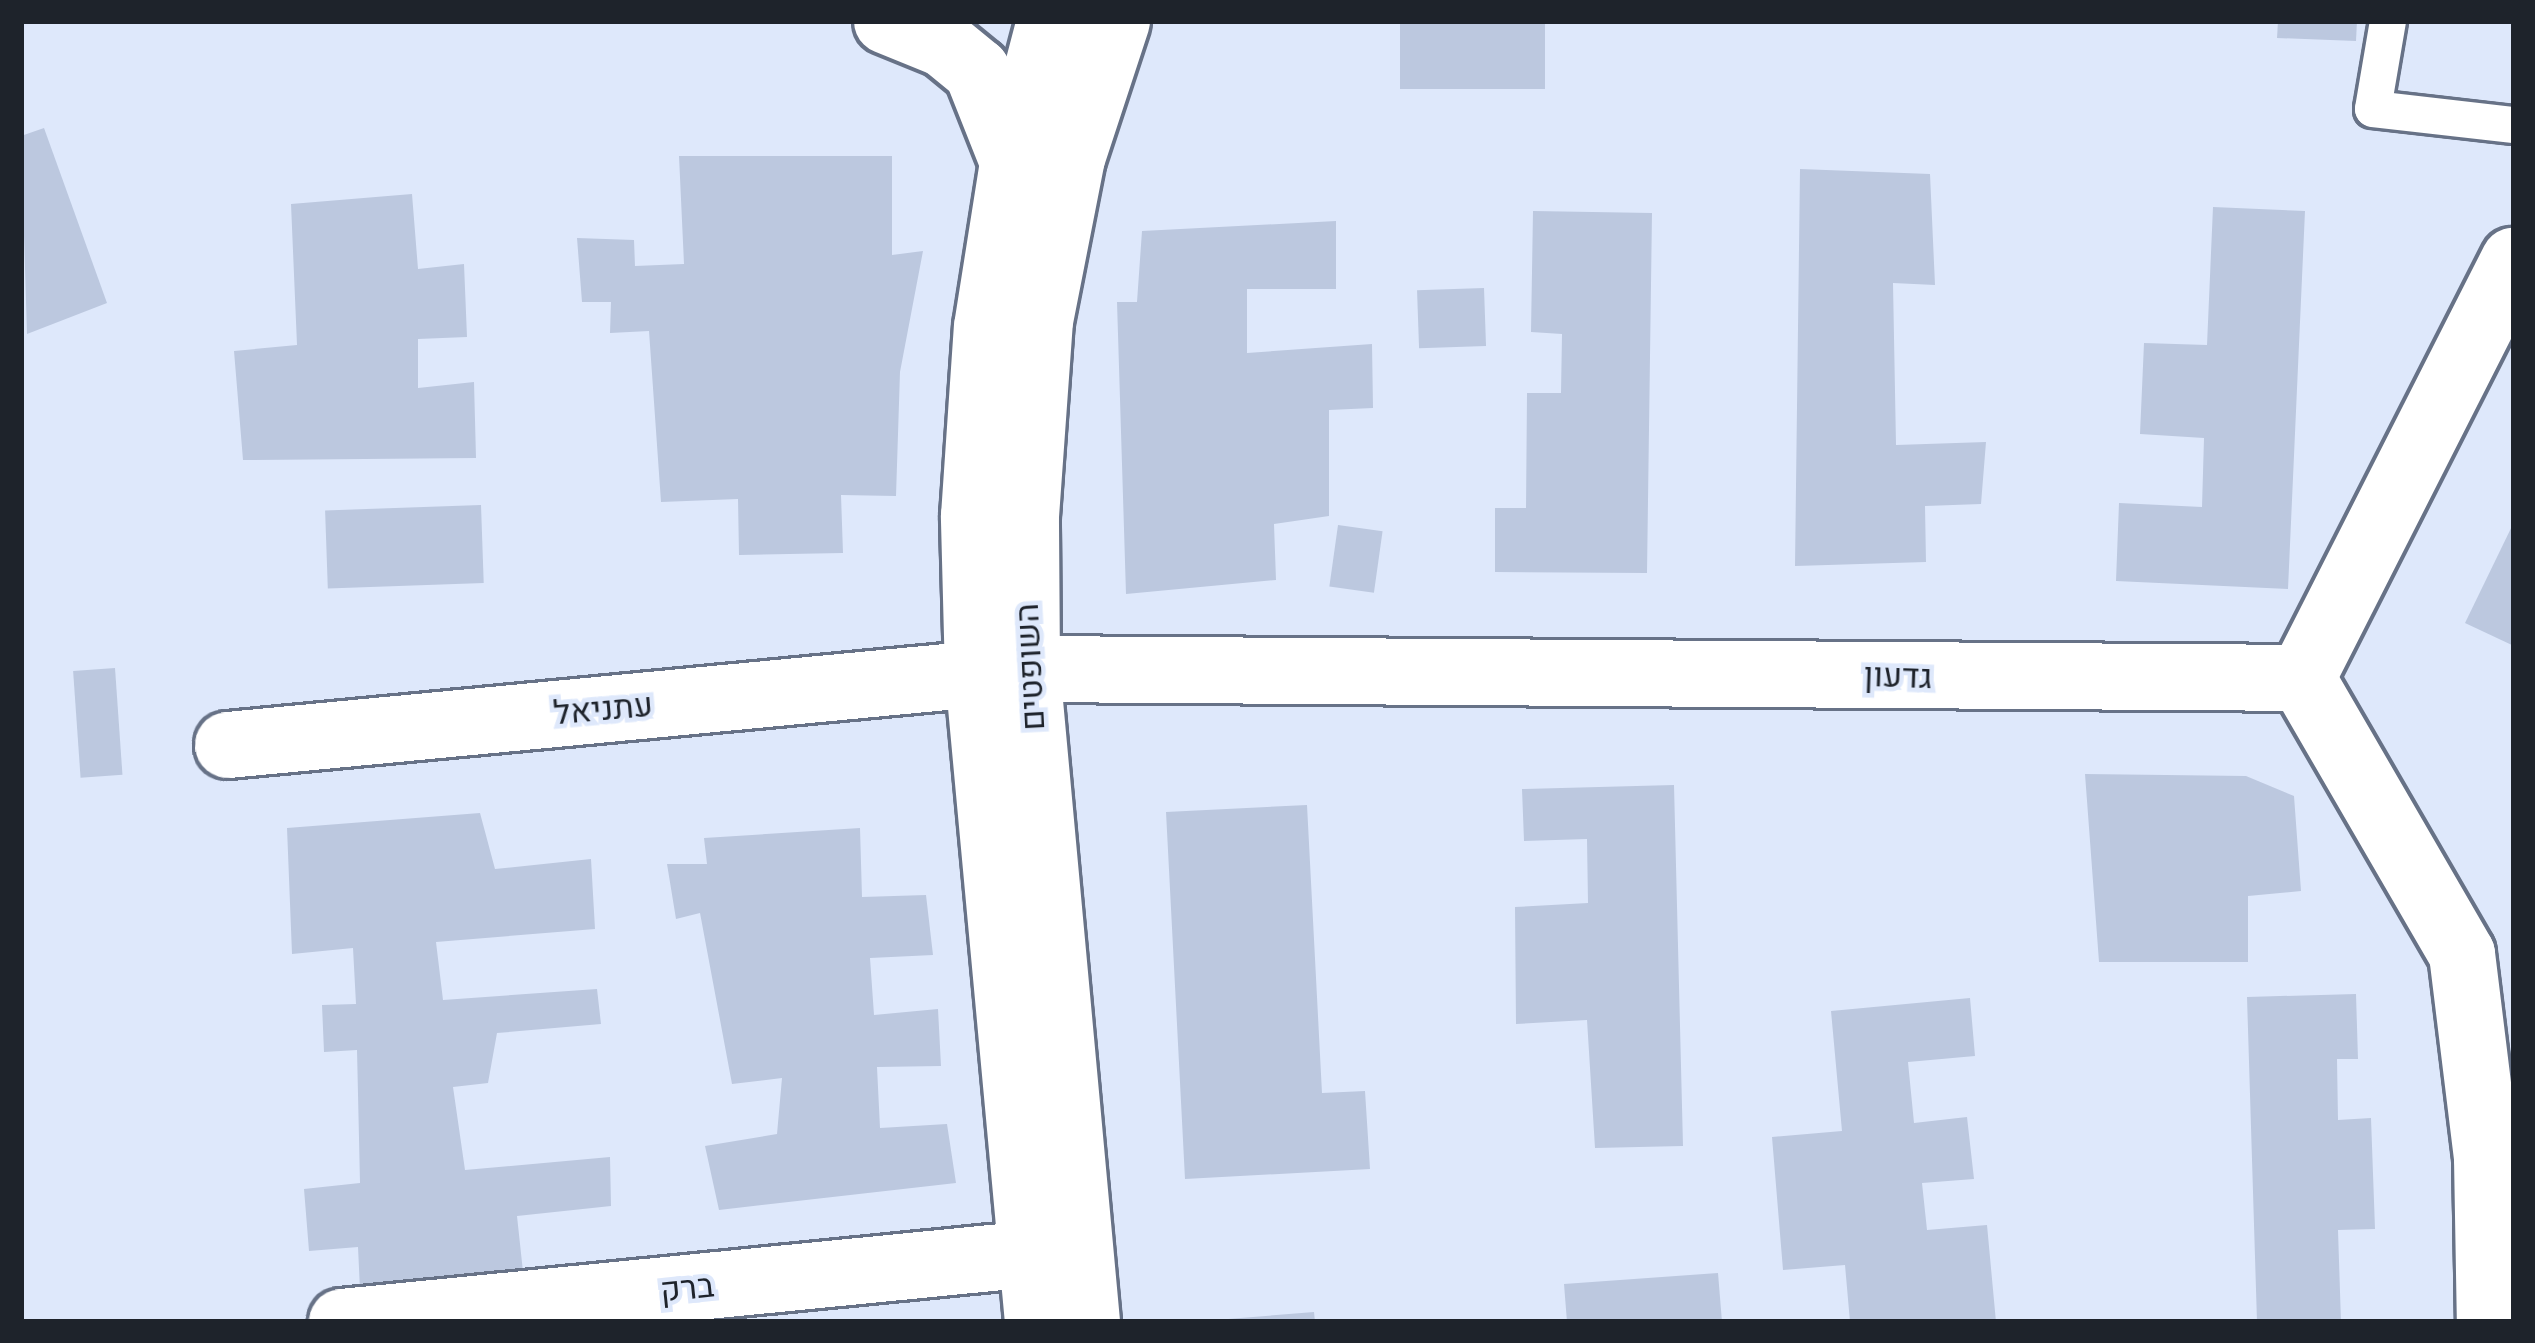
<!DOCTYPE html>
<meta charset="utf-8">
<style>
body{margin:0}
#map{position:relative;width:2535px;height:1343px;overflow:hidden;background:#dee8fb;font-family:"Archivo Narrow",Heebo,sans-serif}
div>[style]{position:absolute}
[style*='--x']{left:calc(var(--x)*1px);top:calc(var(--y)*1px);width:calc(var(--w)*1px);rotate:calc(var(--a)*1deg)}
.building>*{inset:0;background:#bcc8df;transform-origin:0 0}
.roads{filter:drop-shadow(3px 0 #677287) drop-shadow(-3px 0 #677287) drop-shadow(0 3px #677287) drop-shadow(0 -3px #677287)}
.service>*{height:36px;margin:-18px;padding:0 18px;transform-origin:18px;border-radius:18px;background:#fff}
.minor>*{height:66px;margin:-33px;padding:0 33px;transform-origin:33px;border-radius:33px;background:#fff}
.tertiary>*{height:66px;margin:-33px;padding:0 33px;transform-origin:33px;border-radius:33px;background:#fff}
span{translate:-50% -50%;white-space:nowrap;text-align:center;line-height:1.15;-webkit-text-stroke:9px #dee8fb;paint-order:stroke}
.street-label{font-size:33px;color:#1e232b}
.frame{position:absolute;inset:0;border:24px solid #1e232b;pointer-events:none}
</style>
<div id="map">
<div class="building">
<div style="left:1400px;top:21px;width:145px;height:68px"></div>
<div style="clip-path:polygon(2278px 21px,2357px 21px,2356px 41px,2277px 38px)"></div>
<div style="clip-path:polygon(44px 128px,107px 303px,27px 334px,21px 136px)"></div>
<div style="clip-path:polygon(679px 156px,892px 156px,892px 255px,923px 251px,900px 372px,896px 496px,841px 495px,843px 553px,739px 555px,738px 499px,661px 502px,649px 331px,610px 333px,611px 302px,582px 302px,577px 238px,634px 240px,635px 266px,684px 264px)"></div>
<div style="clip-path:polygon(1800px 169px,1930px 174px,1935px 285px,1893px 283px,1896px 445px,1986px 442px,1981px 504px,1925px 506px,1926px 562px,1795px 566px)"></div>
<div style="clip-path:polygon(412px 194px,418px 269px,464px 264px,467px 337px,418px 339px,418px 388px,474px 382px,476px 458px,243px 460px,234px 351px,297px 345px,291px 204px)"></div>
<div style="clip-path:polygon(2213px 207px,2305px 211px,2288px 589px,2116px 581px,2119px 503px,2202px 507px,2204px 438px,2140px 434px,2144px 343px,2207px 345px)"></div>
<div style="clip-path:polygon(1533px 211px,1652px 213px,1647px 573px,1495px 572px,1495px 508px,1526px 508px,1527px 393px,1561px 393px,1562px 334px,1531px 332px)"></div>
<div style="clip-path:polygon(1336px 221px,1336px 289px,1247px 289px,1247px 353px,1372px 344px,1373px 408px,1329px 410px,1329px 516px,1274px 524px,1276px 580px,1126px 594px,1117px 302px,1137px 302px,1142px 231px)"></div>
<div style="left:1484px;top:288px;width:58px;height:67px;rotate:88deg"></div>
<div style="left:481px;top:505px;width:78px;height:156px;rotate:88deg"></div>
<div style="clip-path:polygon(2514px 522px,2514px 646px,2465px 623px)"></div>
<div style="left:1338px;top:525px;width:45px;height:62px;rotate:8deg"></div>
<div style="left:115px;top:668px;width:107px;height:42px;rotate:86deg"></div>
<div style="clip-path:polygon(2085px 774px,2246px 776px,2294px 796px,2301px 891px,2248px 896px,2248px 962px,2099px 962px)"></div>
<div style="clip-path:polygon(1674px 785px,1683px 1146px,1595px 1148px,1587px 1020px,1516px 1024px,1515px 907px,1588px 903px,1587px 839px,1524px 841px,1522px 789px)"></div>
<div style="clip-path:polygon(1307px 805px,1322px 1093px,1365px 1091px,1370px 1169px,1185px 1179px,1166px 812px)"></div>
<div style="clip-path:polygon(480px 813px,495px 869px,591px 859px,595px 929px,436px 942px,443px 1000px,597px 989px,601px 1024px,497px 1033px,488px 1083px,453px 1087px,465px 1170px,610px 1157px,611px 1206px,517px 1216px,524px 1281px,360px 1290px,358px 1247px,309px 1251px,304px 1189px,360px 1183px,357px 1050px,324px 1052px,322px 1005px,356px 1004px,353px 948px,292px 954px,287px 828px)"></div>
<div style="clip-path:polygon(860px 828px,862px 897px,926px 895px,933px 955px,870px 958px,874px 1015px,938px 1009px,941px 1066px,877px 1067px,880px 1128px,947px 1124px,956px 1183px,719px 1210px,705px 1146px,777px 1134px,782px 1078px,732px 1084px,700px 913px,676px 919px,667px 864px,707px 864px,704px 838px)"></div>
<div style="clip-path:polygon(2356px 994px,2358px 1059px,2337px 1059px,2338px 1120px,2371px 1118px,2375px 1229px,2338px 1230px,2341px 1322px,2257px 1322px,2247px 997px)"></div>
<div style="clip-path:polygon(1970px 998px,1975px 1056px,1908px 1062px,1914px 1123px,1967px 1117px,1974px 1179px,1922px 1183px,1927px 1230px,1987px 1225px,1996px 1322px,1850px 1322px,1845px 1265px,1783px 1270px,1772px 1137px,1842px 1131px,1831px 1011px)"></div>
<div style="clip-path:polygon(1718px 1273px,1722px 1322px,1567px 1322px,1564px 1284px)"></div>
<div style="clip-path:polygon(1314px 1312px,1315px 1322px,1228px 1322px,1228px 1319px)"></div>
</div>
<div class="roads">
<div class="service">
<div style="--x:2388;--y:21;--w:89;--a:99.7"></div>
<div style="--x:2373;--y:109;--w:142;--a:6.5"></div>
</div>
<div class="minor">
<div style="--x:887;--y:21;--w:61;--a:22"></div>
<div style="--x:944;--y:44;--w:43;--a:39.3"></div>
<div style="--x:977;--y:71;--w:98;--a:68.4"></div>
<div style="--x:1027;--y:669;--w:1275;--a:0.4"></div>
<div style="--x:2302;--y:678;--w:468;--a:-63.1"></div>
<div style="--x:2302;--y:678;--w:319;--a:59.9"></div>
<div style="--x:2462;--y:954;--w:206;--a:83"></div>
<div style="--x:2487;--y:1158;--w:164;--a:89"></div>
<div style="--x:228;--y:745;--w:753;--a:-5.41"></div>
<div style="--x:342;--y:1322;--w:693;--a:-5.63"></div>
</div>
<div class="tertiary">
<div style="--x:1038;--y:1322;--w:651;--a:-95.29"></div>
<div style="--x:978;--y:674;--w:158;--a:-91.5"></div>
<div style="--x:974;--y:516;--w:189;--a:-86.1"></div>
<div style="--x:987;--y:327;--w:167;--a:-81"></div>
<div style="--x:1013;--y:162;--w:146;--a:-75.3"></div>
<div style="--x:1087;--y:1322;--w:656;--a:-95.25"></div>
<div style="--x:1027;--y:669;--w:153;--a:-90.4"></div>
<div style="--x:1026;--y:516;--w:196;--a:-85.9"></div>
<div style="--x:1040;--y:321;--w:166;--a:-78.9"></div>
<div style="--x:1072;--y:158;--w:144;--a:-71.8"></div>
</div>
</div>
<div class="street-label">
<span style="left:1030px;top:667px;rotate:-93deg">השופטים</span>
<span style="left:1898px;top:676px;rotate:2deg">גדעון</span>
<span style="left:603px;top:709px;rotate:-5deg">עתניאל</span>
<span style="left:687px;top:1288px;rotate:-6deg">ברק</span>
</div>
<div class="frame"></div>
</div>
